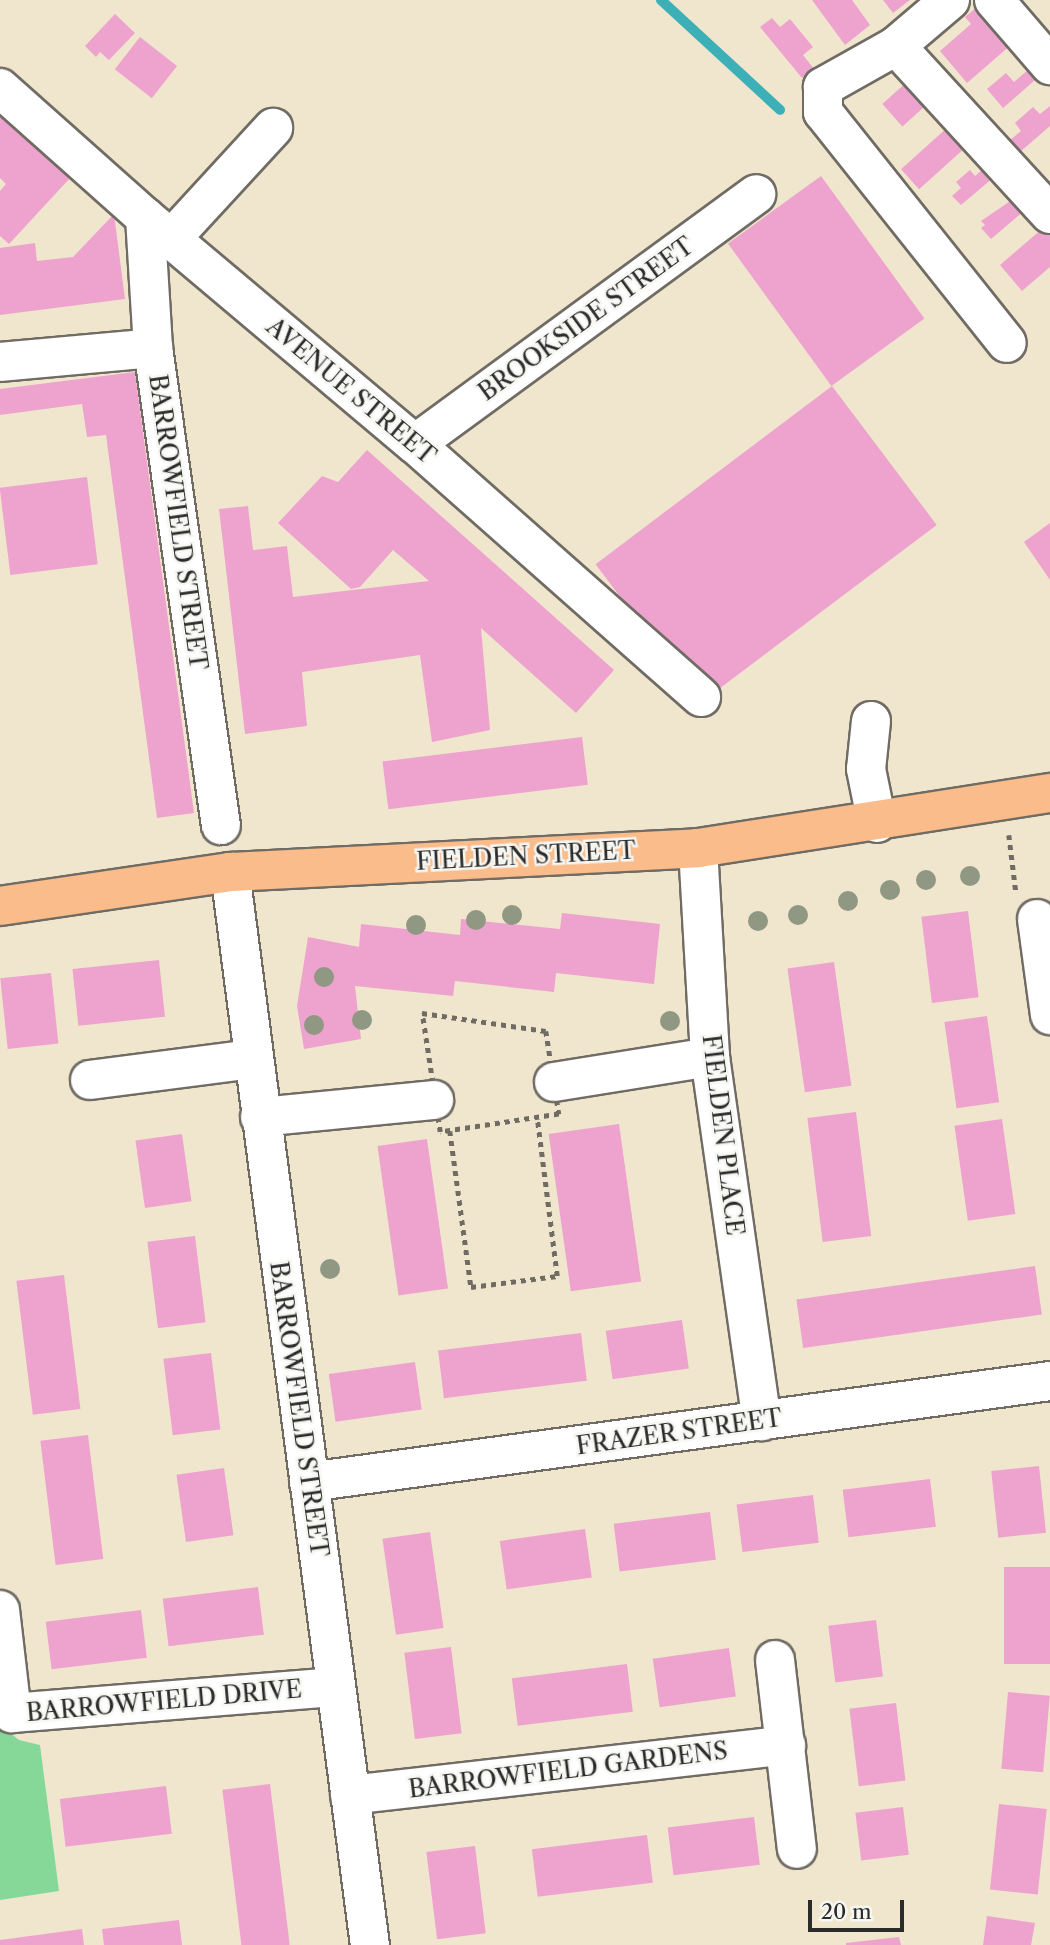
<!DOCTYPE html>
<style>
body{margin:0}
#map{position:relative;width:1050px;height:1945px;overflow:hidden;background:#f0e6ce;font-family:"Libre Caslon Text",serif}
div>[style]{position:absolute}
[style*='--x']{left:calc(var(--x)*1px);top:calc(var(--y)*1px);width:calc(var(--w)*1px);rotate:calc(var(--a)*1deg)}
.green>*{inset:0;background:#86d899}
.stream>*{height:10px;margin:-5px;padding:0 5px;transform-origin:5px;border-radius:5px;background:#3dafb6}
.building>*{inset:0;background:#eda3cd;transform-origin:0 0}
.path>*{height:4.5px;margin-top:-2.25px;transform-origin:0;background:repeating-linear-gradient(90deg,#706c64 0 5px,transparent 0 10px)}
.roads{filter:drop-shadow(2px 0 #706c64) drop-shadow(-2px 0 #706c64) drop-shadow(0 2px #706c64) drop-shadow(0 -2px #706c64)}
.minor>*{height:38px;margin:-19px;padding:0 19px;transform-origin:19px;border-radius:19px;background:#fff}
.major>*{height:38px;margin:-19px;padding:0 19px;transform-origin:19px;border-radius:19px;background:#f9bc8a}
.trees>*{width:20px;height:20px;margin:-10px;border-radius:50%;background:#909783}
span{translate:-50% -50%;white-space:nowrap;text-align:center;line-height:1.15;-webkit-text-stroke:5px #f6f6f2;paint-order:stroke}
.street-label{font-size:24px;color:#2b2b2b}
.scale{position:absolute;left:808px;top:1900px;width:96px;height:32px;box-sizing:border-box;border:4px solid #2b2b2b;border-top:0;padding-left:9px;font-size:21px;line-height:24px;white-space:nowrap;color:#2b2b2b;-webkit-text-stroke:5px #f6f6f2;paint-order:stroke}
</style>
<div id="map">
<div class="green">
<div style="clip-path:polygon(0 1725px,19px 1740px,40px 1745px,59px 1891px,0 1900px)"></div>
</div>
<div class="stream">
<div style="--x:661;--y:0;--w:162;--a:42.7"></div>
</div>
<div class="building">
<div style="clip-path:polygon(812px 0,852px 0,870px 25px,845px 45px)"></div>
<div style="clip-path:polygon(883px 0,910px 0,893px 13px)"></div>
<div style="clip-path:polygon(983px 2px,1020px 37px,967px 83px,940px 51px,971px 24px,965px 17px)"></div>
<div style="clip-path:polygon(115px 14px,135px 33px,109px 60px,100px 52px,96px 57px,85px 46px)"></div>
<div style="clip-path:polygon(772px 18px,780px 27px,790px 19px,813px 47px,803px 55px,814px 69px,802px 78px,760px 27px)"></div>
<div style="left:140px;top:37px;width:47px;height:41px;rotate:38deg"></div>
<div style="clip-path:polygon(1035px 64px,1043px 73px,1003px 108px,987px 89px,1006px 73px,1014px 82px)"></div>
<div style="left:918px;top:72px;width:30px;height:48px;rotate:48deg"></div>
<div style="clip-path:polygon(1050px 106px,1050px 126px,1020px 152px,1010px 140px,1021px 131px,1015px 123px,1033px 107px,1040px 114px)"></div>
<div style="clip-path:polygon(0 112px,71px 177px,9px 244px,0 236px,0 191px,6px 184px,0 178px)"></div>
<div style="left:959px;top:117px;width:27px;height:78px;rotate:48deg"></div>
<div style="clip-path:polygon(991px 162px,1000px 172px,961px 205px,952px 196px,961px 188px,956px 182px,970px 170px,975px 176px)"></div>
<div style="left:821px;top:176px;width:176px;height:115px;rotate:54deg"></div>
<div style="clip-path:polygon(1022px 193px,1032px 204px,991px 239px,981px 228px,985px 225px,981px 221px)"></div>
<div style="clip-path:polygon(114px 214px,125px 299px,0 315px,0 248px,35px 243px,37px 261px,73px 257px)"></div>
<div style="clip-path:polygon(1050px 222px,1050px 267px,1022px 291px,1000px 265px)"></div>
<div style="clip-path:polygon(135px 372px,194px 813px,157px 818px,106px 435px,87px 437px,82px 404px,0 415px,0 389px)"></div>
<div style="left:832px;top:386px;width:174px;height:296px;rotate:53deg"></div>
<div style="clip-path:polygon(367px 450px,614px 670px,576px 713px,481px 628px,490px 730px,432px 742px,420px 655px,302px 672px,307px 726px,245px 734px,219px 509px,248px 506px,253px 550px,287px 546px,293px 597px,429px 581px,393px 550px,360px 587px,351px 589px,278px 523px,322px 476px,338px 482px)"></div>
<div style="left:87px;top:477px;width:88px;height:88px;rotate:83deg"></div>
<div style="clip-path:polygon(1050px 523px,1050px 580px,1024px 542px)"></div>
<div style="left:582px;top:737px;width:48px;height:201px;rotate:83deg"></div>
<div style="left:968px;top:911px;width:87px;height:47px;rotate:83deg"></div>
<div style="clip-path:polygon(562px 913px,660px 924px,654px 984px,556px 973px,554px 992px,455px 981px,453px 996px,355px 986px,361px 1039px,304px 1049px,297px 1006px,308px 937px,359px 947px,361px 924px,460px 935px,461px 919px,560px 929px)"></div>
<div style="left:159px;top:960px;width:57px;height:87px;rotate:84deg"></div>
<div style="left:834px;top:962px;width:125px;height:47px;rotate:82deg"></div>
<div style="left:51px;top:973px;width:71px;height:51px;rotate:84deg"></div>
<div style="left:987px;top:1016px;width:87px;height:43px;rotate:82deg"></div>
<div style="left:856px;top:1112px;width:125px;height:49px;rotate:83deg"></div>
<div style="left:1002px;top:1119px;width:96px;height:48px;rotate:82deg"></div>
<div style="left:619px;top:1124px;width:159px;height:71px;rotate:82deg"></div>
<div style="left:182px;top:1134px;width:68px;height:47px;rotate:82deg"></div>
<div style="left:427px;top:1139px;width:151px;height:50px;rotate:82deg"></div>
<div style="left:195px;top:1236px;width:87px;height:48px;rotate:83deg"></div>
<div style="left:1035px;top:1266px;width:49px;height:241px;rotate:82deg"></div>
<div style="left:64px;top:1275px;width:135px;height:48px;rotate:83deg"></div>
<div style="left:682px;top:1320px;width:49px;height:77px;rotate:82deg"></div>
<div style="left:581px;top:1333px;width:48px;height:144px;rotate:83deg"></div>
<div style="left:211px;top:1353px;width:77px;height:48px;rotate:83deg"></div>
<div style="left:415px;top:1362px;width:48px;height:87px;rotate:82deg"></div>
<div style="left:88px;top:1435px;width:125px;height:48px;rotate:83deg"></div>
<div style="left:1039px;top:1466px;width:67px;height:48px;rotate:84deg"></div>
<div style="left:224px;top:1468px;width:68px;height:48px;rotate:82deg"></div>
<div style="left:930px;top:1479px;width:48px;height:88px;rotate:83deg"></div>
<div style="left:813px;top:1495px;width:48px;height:77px;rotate:83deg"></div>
<div style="left:710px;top:1512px;width:48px;height:97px;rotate:83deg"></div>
<div style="left:585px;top:1529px;width:49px;height:86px;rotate:82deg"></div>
<div style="left:430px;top:1532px;width:97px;height:48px;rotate:82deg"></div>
<div style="left:1050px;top:1567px;width:97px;height:46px;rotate:90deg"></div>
<div style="left:258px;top:1587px;width:48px;height:96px;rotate:83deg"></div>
<div style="left:141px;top:1610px;width:48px;height:96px;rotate:83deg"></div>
<div style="left:876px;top:1620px;width:57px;height:48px;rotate:83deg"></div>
<div style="left:451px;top:1647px;width:87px;height:47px;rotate:83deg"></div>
<div style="left:729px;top:1648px;width:49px;height:77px;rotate:82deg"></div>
<div style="left:627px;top:1664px;width:48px;height:116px;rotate:83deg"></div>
<div style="left:1008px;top:1692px;width:42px;height:77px;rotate:5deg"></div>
<div style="left:896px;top:1703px;width:78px;height:47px;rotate:83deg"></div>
<div style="left:270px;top:1784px;width:162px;height:48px;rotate:83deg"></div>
<div style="left:166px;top:1786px;width:48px;height:107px;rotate:83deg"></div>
<div style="left:999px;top:1804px;width:48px;height:86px;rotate:6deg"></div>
<div style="left:903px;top:1807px;width:48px;height:48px;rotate:83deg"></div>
<div style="left:754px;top:1817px;width:48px;height:87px;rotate:83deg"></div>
<div style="left:647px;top:1835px;width:48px;height:116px;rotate:83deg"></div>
<div style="left:475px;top:1846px;width:88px;height:49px;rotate:83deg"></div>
<div style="clip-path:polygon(987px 1916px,1035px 1923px,1031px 1945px,983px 1945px)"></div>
<div style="clip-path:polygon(179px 1920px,182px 1945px,104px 1945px,102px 1929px)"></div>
<div style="clip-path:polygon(82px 1929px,84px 1945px,0 1945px,0 1940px)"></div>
<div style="clip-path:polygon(899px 1937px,901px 1945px,846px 1945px,846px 1943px)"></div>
</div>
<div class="path">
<div style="--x:1009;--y:835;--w:57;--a:83"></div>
<div style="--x:422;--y:1013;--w:125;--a:8.3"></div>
<div style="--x:546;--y:1031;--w:84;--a:81.1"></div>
<div style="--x:559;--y:1114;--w:120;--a:171.4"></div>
<div style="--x:440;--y:1132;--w:120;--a:-98.6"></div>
<div style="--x:450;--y:1131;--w:157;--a:82.3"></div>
<div style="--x:471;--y:1287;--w:87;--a:-7.3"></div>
<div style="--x:557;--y:1276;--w:160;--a:-97.2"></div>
</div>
<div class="roads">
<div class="minor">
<div style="--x:950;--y:0;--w:71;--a:139.6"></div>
<div style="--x:896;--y:46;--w:84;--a:150.7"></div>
<div style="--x:823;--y:87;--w:25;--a:90"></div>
<div style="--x:823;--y:112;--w:295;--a:51.5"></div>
<div style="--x:994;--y:0;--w:86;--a:49.3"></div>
<div style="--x:896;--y:46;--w:228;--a:47.5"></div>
<div style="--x:0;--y:88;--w:194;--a:41.7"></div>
<div style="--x:145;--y:217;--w:353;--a:40.1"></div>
<div style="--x:415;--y:444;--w:382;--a:41.5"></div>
<div style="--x:145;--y:217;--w:131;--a:86.5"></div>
<div style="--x:153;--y:348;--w:482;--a:81.9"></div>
<div style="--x:171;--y:239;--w:151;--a:-47.4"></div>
<div style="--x:0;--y:362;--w:154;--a:-5.2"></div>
<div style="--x:415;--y:444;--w:423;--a:-36.2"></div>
<div style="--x:871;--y:721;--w:48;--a:95.9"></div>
<div style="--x:866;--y:769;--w:55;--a:78.5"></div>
<div style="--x:698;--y:848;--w:209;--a:86.7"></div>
<div style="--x:710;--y:1057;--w:368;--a:81.9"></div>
<div style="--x:230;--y:872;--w:1082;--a:82.57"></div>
<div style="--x:1037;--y:919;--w:97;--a:82.3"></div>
<div style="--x:90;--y:1080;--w:163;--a:-7.4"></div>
<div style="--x:554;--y:1082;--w:158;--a:-9.1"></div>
<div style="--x:260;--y:1117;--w:175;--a:-5.6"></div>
<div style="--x:309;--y:1482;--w:748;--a:-7.76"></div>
<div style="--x:0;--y:1610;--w:104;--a:83.4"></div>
<div style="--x:12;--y:1713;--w:325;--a:-4.6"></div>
<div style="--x:775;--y:1660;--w:190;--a:83.4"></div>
<div style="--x:350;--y:1795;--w:439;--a:-6.5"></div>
</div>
<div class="major">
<div style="--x:0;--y:906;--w:232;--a:-8.4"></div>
<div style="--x:230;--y:872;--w:469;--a:-2.9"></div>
<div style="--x:698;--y:848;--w:356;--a:-8.9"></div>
</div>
</div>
<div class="trees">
<div style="left:970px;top:876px"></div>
<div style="left:926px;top:880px"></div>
<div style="left:890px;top:890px"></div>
<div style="left:848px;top:901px"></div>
<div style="left:512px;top:915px"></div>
<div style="left:798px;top:915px"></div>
<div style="left:476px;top:920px"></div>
<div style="left:758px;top:921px"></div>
<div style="left:416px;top:925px"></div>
<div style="left:324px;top:977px"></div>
<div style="left:362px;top:1020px"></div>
<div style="left:670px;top:1021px"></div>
<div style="left:314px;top:1025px"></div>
<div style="left:330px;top:1269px"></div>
</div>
<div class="street-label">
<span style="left:586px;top:319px;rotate:-36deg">BROOKSIDE STREET</span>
<span style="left:351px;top:391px;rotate:40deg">AVENUE STREET</span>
<span style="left:178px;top:522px;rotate:82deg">BARROWFIELD STREET</span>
<span style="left:526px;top:856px;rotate:-3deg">FIELDEN STREET</span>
<span style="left:723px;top:1135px;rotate:83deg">FIELDEN PLACE</span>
<span style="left:299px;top:1409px;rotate:82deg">BARROWFIELD STREET</span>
<span style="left:679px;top:1432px;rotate:-8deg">FRAZER STREET</span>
<span style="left:164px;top:1701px;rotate:-5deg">BARROWFIELD DRIVE</span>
<span style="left:568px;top:1770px;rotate:-7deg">BARROWFIELD GARDENS</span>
</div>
<div class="scale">20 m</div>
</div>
